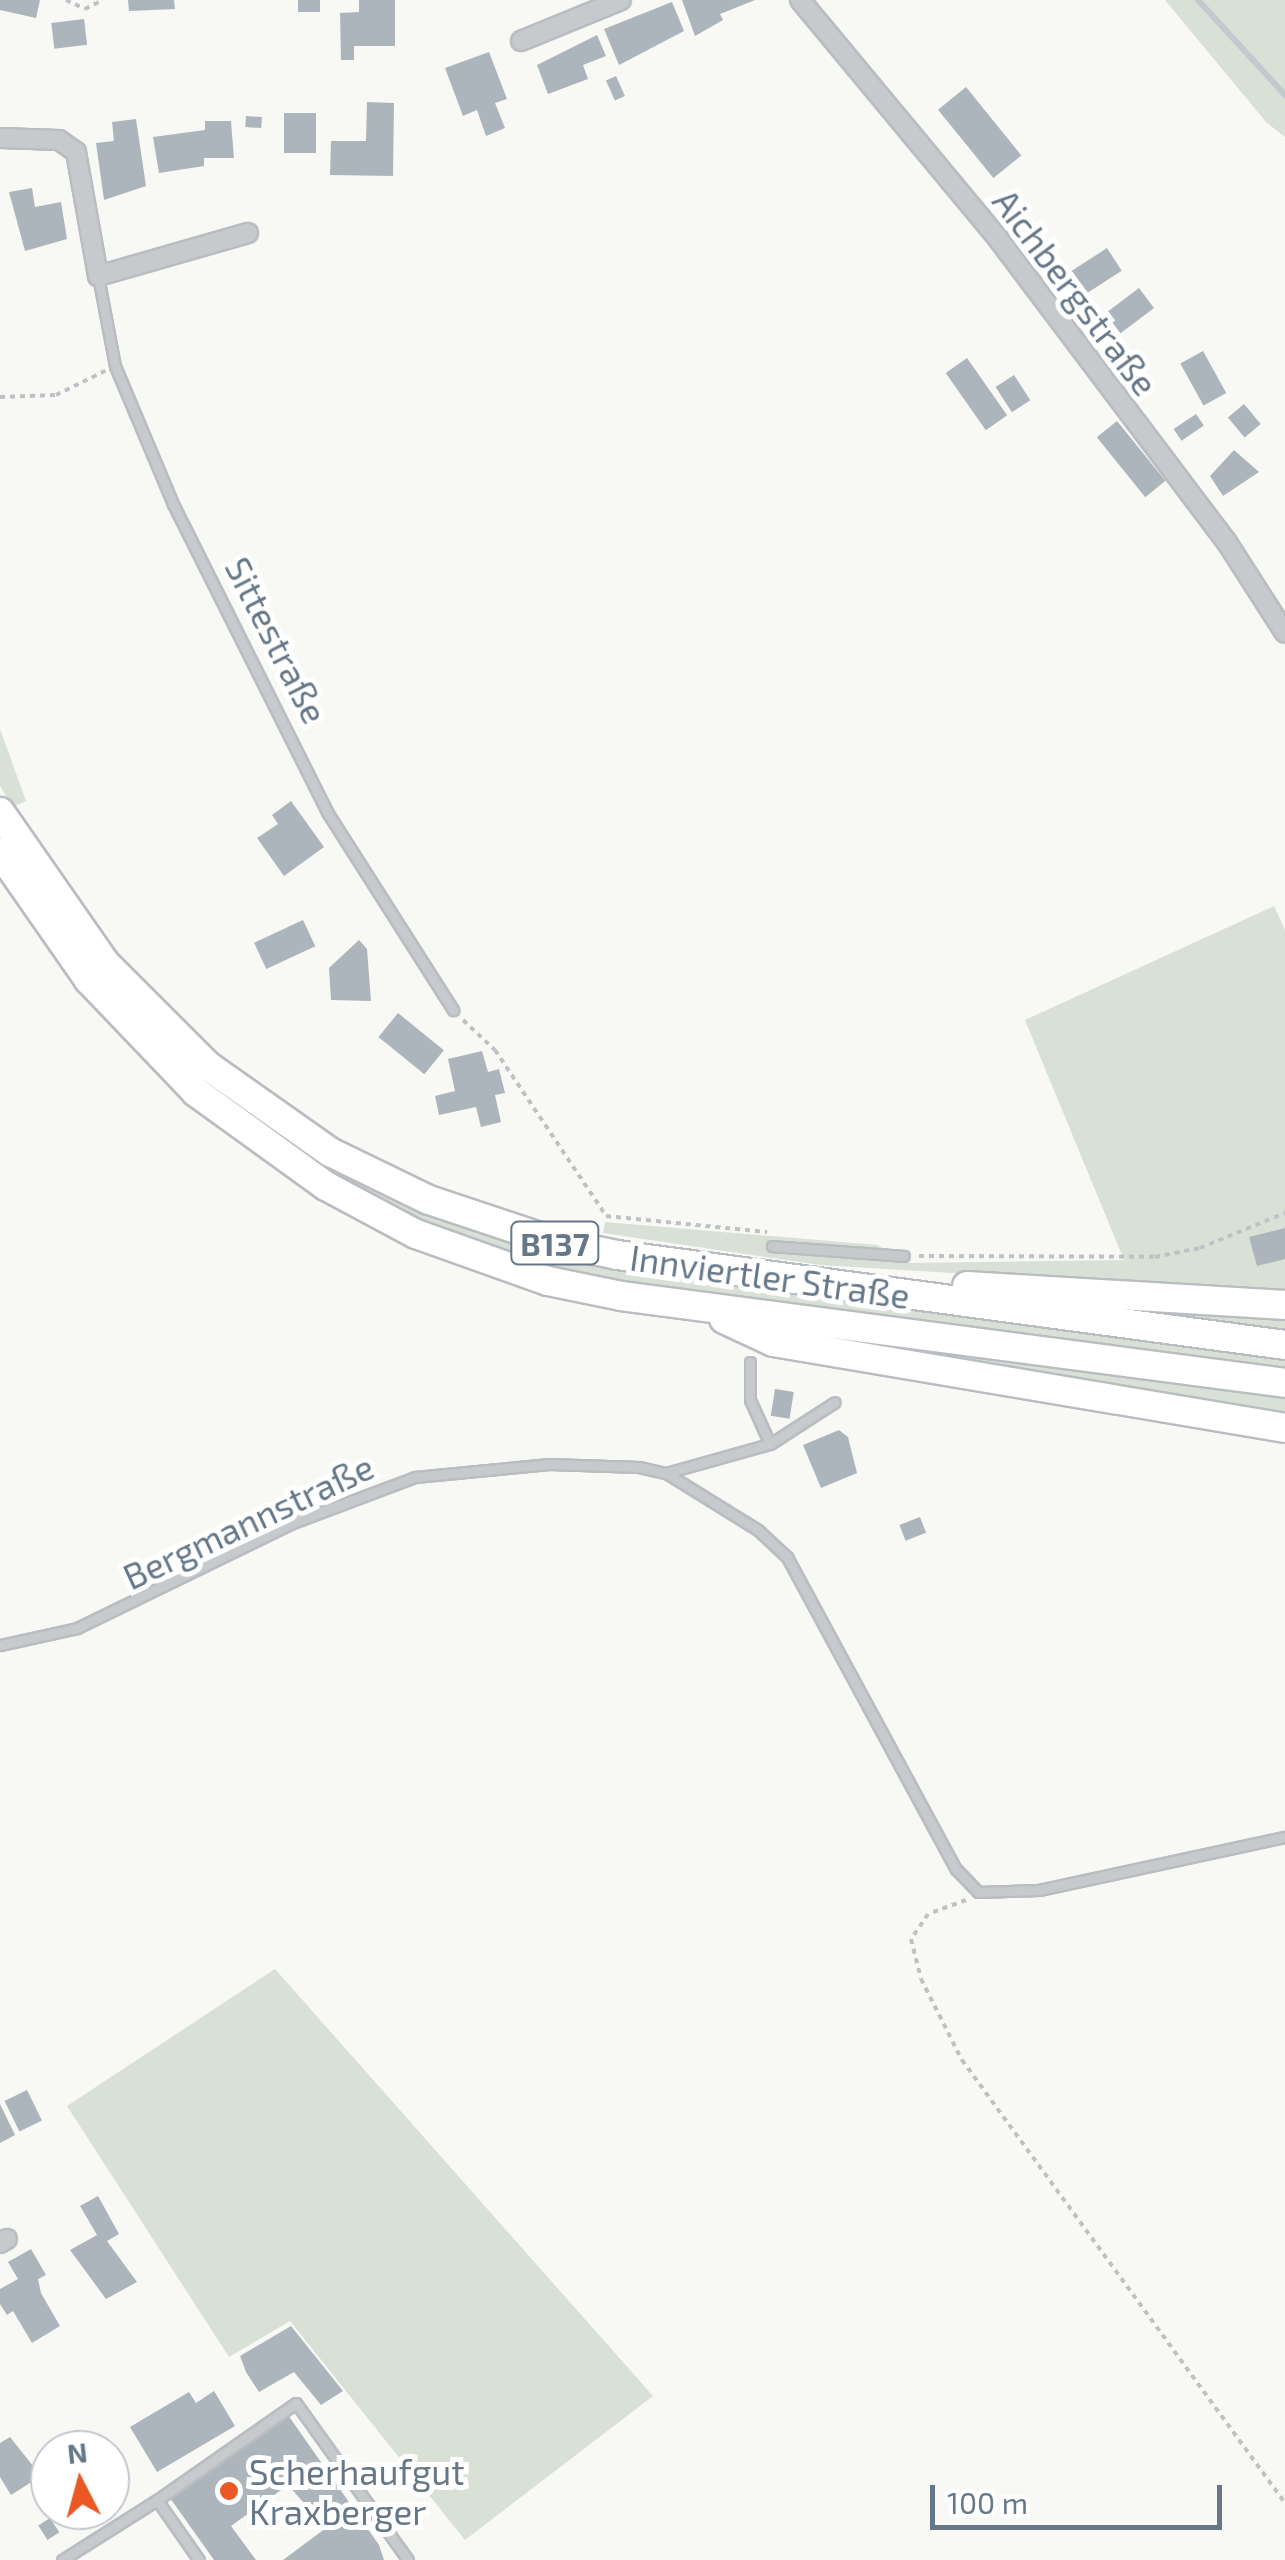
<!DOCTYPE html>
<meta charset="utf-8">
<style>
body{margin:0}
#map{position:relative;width:1285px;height:2560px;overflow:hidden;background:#f8f8f5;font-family:"Exo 2",sans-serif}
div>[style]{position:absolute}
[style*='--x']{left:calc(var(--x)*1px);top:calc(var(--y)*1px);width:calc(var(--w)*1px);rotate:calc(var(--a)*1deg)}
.green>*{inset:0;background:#d9e0d6}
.stream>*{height:6px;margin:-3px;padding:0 3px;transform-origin:3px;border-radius:3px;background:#c0cacf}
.building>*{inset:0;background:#acb5bb;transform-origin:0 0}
.path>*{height:4px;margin-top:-2px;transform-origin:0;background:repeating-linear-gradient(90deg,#bfc2c4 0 5px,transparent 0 10px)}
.roads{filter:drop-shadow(2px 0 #b9bdc1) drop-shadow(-2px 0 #b9bdc1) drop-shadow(0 2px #b9bdc1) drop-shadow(0 -2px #b9bdc1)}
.service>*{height:9px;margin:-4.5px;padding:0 4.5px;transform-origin:4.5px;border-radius:4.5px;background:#c6cacd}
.minor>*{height:18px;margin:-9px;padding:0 9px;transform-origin:9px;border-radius:9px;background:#c6cacd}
.primary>*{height:28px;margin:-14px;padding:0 14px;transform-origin:14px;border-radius:14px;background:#fff}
.dots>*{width:28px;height:28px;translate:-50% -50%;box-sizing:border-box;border:5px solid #fff;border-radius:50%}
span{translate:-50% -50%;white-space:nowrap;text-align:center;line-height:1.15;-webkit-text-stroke:10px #fff;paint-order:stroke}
.shield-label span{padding:2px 8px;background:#fff;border:2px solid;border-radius:8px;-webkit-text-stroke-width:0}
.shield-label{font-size:32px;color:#667888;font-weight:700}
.street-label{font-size:35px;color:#667888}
.poi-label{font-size:35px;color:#667888}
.left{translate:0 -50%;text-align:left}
.north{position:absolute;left:30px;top:2430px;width:100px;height:100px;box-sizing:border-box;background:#fff;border:2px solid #c2c9cf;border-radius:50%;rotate:354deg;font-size:28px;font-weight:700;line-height:40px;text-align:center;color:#667888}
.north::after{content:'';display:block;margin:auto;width:35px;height:45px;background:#ea5823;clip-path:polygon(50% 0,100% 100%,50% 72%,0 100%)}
.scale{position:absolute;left:930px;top:2485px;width:292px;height:45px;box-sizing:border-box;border:5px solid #667888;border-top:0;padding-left:12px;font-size:30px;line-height:35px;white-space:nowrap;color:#667888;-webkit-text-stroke:8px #fff;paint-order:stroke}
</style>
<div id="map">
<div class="green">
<div style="clip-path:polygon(1165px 0,1285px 0,1285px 137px,1266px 122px)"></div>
<div style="clip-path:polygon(0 729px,26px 801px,13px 807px,0 786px)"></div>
<div style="clip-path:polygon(1274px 906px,1285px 930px,1285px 1293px,820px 1265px,603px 1233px,605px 1222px,877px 1245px,909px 1263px,1124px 1260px,1025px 1020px)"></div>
<div style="clip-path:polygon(236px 1099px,427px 1213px,524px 1248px,645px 1275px,1285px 1359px,1285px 1371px,645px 1287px,523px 1261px,417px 1219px,317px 1167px,231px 1106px)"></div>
<div style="clip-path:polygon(1039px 1300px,1285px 1312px,1285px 1335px)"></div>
<div style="clip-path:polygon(887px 1343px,1285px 1396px,1285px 1420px,886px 1349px)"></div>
<div style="clip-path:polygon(275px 1969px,653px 2396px,465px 2540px,290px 2321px,229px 2357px,67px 2106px)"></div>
</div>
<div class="stream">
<div style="--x:1198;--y:0;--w:129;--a:47.5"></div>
</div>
<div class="building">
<div style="clip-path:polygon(0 0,40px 0,36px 18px,0 10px)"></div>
<div style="clip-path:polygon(128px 0,174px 0,175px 9px,129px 11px)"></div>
<div style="left:298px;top:0;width:22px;height:12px"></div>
<div style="clip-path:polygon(359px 0,395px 0,395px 46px,354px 46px,354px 60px,341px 60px,340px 13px,359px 12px)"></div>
<div style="clip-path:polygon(682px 0,755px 0,720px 14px,723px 20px,695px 36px)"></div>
<div style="clip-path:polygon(672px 2px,684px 31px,619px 65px,604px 29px)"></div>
<div style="left:84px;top:19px;width:26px;height:33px;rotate:83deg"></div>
<div style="clip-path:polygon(597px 35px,606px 56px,583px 65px,588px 79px,548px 94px,537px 65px)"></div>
<div style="clip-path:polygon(489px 52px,507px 99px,495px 103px,505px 128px,486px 136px,477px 110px,463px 116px,445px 68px)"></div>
<div style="left:616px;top:76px;width:22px;height:11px;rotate:66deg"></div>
<div style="left:966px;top:87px;width:88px;height:36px;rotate:51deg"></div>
<div style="clip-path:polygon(367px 102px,394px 103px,393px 176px,330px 175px,331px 141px,366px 141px)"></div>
<div style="left:284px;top:113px;width:32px;height:40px"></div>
<div style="left:246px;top:116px;width:16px;height:11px;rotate:4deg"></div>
<div style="clip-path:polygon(136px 119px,146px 186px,104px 200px,96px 143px,114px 141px,112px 122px)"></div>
<div style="clip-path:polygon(205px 121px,231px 121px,234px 158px,204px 158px,204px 166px,159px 173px,153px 137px,205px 130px)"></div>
<div style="clip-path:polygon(32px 188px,35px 207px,61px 202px,67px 239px,25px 251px,9px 192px)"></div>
<div style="left:1107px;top:248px;width:27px;height:42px;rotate:57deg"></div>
<div style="left:1139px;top:288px;width:25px;height:42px;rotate:53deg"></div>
<div style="left:1203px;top:351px;width:48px;height:26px;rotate:61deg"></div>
<div style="left:967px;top:358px;width:70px;height:26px;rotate:55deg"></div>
<div style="left:1014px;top:375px;width:30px;height:22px;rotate:57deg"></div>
<div style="left:1244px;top:404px;width:26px;height:21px;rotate:50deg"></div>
<div style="left:1196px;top:414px;width:14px;height:27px;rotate:56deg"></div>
<div style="left:1117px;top:421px;width:77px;height:26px;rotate:51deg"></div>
<div style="clip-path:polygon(1234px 450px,1259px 472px,1223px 496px,1210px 476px)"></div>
<div style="clip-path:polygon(291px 801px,324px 847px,284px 876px,257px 838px,278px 824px,272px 815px)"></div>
<div style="left:303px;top:920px;width:29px;height:54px;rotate:65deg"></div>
<div style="clip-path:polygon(359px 940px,367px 949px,371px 1001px,331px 1000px,329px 968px)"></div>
<div style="left:398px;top:1013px;width:59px;height:31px;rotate:39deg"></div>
<div style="clip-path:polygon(482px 1051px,488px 1072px,499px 1069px,505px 1093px,495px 1095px,501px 1122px,481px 1127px,476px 1107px,439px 1115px,435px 1096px,455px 1091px,448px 1059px)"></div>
<div style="clip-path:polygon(1285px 1228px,1285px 1259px,1257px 1266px,1249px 1237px)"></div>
<div style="left:775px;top:1389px;width:19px;height:27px;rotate:9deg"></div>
<div style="clip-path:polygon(839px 1430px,848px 1437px,857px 1473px,821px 1488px,803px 1445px)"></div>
<div style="left:920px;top:1517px;width:17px;height:22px;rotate:69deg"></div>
<div style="left:27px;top:2090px;width:34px;height:25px;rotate:64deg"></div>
<div style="clip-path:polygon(0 2104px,15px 2135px,0 2143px)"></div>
<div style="clip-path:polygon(98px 2196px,119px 2234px,107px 2241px,137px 2282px,106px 2299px,70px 2250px,97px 2235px,80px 2206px)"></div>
<div style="clip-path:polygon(31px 2249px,46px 2275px,38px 2279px,41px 2293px,60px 2326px,32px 2343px,13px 2311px,7px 2315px,0 2304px,0 2289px,18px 2279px,8px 2262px)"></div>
<div style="clip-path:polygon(291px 2326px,343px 2391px,321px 2405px,294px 2372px,259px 2392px,246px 2372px,240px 2356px)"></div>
<div style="clip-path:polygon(214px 2391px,235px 2426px,157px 2472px,130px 2427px,189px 2392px,196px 2403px)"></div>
<div style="clip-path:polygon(288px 2415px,379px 2545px,384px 2560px,283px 2560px,326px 2528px,288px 2485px,231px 2526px,256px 2560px,214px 2560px,170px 2498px)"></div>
<div style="clip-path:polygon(10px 2437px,41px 2476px,11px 2495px,0 2477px,0 2443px)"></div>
<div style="left:50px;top:2518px;width:17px;height:14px;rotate:57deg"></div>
</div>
<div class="path">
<div style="--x:66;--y:0;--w:21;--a:25"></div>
<div style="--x:85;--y:9;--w:20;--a:-27"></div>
<div style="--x:0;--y:397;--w:56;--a:-2"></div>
<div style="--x:56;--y:395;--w:55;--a:-26.1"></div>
<div style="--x:463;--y:1020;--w:44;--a:43.2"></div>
<div style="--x:495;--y:1050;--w:200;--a:56.2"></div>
<div style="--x:606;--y:1216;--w:162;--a:5.7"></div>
<div style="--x:919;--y:1256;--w:236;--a:0.2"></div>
<div style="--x:1155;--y:1257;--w:46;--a:-11.3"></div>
<div style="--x:1200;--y:1248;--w:92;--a:-22.4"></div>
<div style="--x:966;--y:1900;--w:40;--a:159.8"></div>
<div style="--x:928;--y:1914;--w:30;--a:124"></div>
<div style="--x:911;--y:1939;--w:41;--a:76"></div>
<div style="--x:921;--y:1979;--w:91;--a:63.2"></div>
<div style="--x:962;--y:2060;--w:548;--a:53.9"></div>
</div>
<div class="roads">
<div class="service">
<div style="--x:98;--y:276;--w:92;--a:79.3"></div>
<div style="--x:115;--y:366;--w:150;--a:67.2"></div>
<div style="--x:173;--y:504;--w:344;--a:63.4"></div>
<div style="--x:327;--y:812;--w:235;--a:57.5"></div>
<div style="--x:772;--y:1246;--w:132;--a:4.3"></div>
<div style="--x:750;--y:1362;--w:38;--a:90"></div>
<div style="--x:750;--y:1400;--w:48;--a:65.6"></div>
<div style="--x:666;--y:1473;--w:108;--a:-15.6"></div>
<div style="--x:770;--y:1444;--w:77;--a:-32.9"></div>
<div style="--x:0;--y:1645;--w:79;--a:-12.4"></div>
<div style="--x:77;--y:1628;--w:237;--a:-26"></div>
<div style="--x:290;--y:1524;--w:134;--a:-20.6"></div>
<div style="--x:415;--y:1477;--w:135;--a:-5.5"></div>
<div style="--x:549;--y:1464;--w:90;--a:1.9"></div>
<div style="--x:639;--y:1467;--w:28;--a:13"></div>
<div style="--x:666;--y:1473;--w:108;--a:31.8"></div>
<div style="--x:758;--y:1530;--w:40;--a:43"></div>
<div style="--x:787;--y:1557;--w:355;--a:61.6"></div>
<div style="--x:956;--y:1869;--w:32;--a:46"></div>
<div style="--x:978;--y:1892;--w:61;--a:-1.9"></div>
<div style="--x:1039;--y:1890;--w:252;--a:-12.2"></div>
<div style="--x:157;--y:2500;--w:169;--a:-34.9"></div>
<div style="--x:296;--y:2403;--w:193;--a:54.5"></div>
<div style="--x:62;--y:2560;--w:112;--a:-32.3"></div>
<div style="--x:157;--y:2500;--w:73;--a:55"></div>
</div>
<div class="minor">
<div style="--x:800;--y:0;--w:312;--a:50.3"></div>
<div style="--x:999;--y:240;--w:377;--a:53"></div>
<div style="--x:1226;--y:541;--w:109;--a:57.3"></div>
<div style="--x:521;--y:41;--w:108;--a:-22.3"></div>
<div style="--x:0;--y:138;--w:59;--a:1.9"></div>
<div style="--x:59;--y:140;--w:21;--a:35"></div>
<div style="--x:76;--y:152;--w:126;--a:79.9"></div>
<div style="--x:98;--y:276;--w:156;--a:-16"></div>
<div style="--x:0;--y:2243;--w:8;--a:-30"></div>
</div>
<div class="primary">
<div style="--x:0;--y:812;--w:184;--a:55.2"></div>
<div style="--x:105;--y:963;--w:146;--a:45"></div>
<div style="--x:208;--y:1066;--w:149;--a:35.2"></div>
<div style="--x:330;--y:1152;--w:110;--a:25.9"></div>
<div style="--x:429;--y:1200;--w:133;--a:18.4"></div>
<div style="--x:555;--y:1242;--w:63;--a:11.8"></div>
<div style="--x:617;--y:1255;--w:674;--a:7.67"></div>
<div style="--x:0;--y:852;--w:156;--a:55.2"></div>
<div style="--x:89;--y:980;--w:155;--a:46.3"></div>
<div style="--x:196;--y:1092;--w:160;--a:35.9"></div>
<div style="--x:326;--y:1186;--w:102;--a:28.1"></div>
<div style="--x:416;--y:1234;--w:140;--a:19.6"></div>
<div style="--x:548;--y:1281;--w:75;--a:11.6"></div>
<div style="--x:621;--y:1296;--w:670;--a:7.46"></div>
<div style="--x:967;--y:1286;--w:319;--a:3.4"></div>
<div style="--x:724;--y:1319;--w:54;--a:25.1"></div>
<div style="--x:773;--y:1342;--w:519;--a:9.53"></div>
</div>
</div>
<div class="dots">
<div style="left:229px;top:2491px;background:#ea5823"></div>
</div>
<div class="shield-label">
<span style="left:555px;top:1243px">B137</span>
</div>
<div class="street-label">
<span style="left:1076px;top:292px;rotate:53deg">Aichbergstraße</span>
<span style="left:277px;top:640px;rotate:63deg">Sittestraße</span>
<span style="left:770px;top:1276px;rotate:8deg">Innviertler Straße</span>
<span style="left:248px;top:1521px;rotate:-25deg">Bergmannstraße</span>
</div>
<div class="poi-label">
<span class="left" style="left:249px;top:2491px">Scherhaufgut<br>Kraxberger</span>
</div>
<div class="north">N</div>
<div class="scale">100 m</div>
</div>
